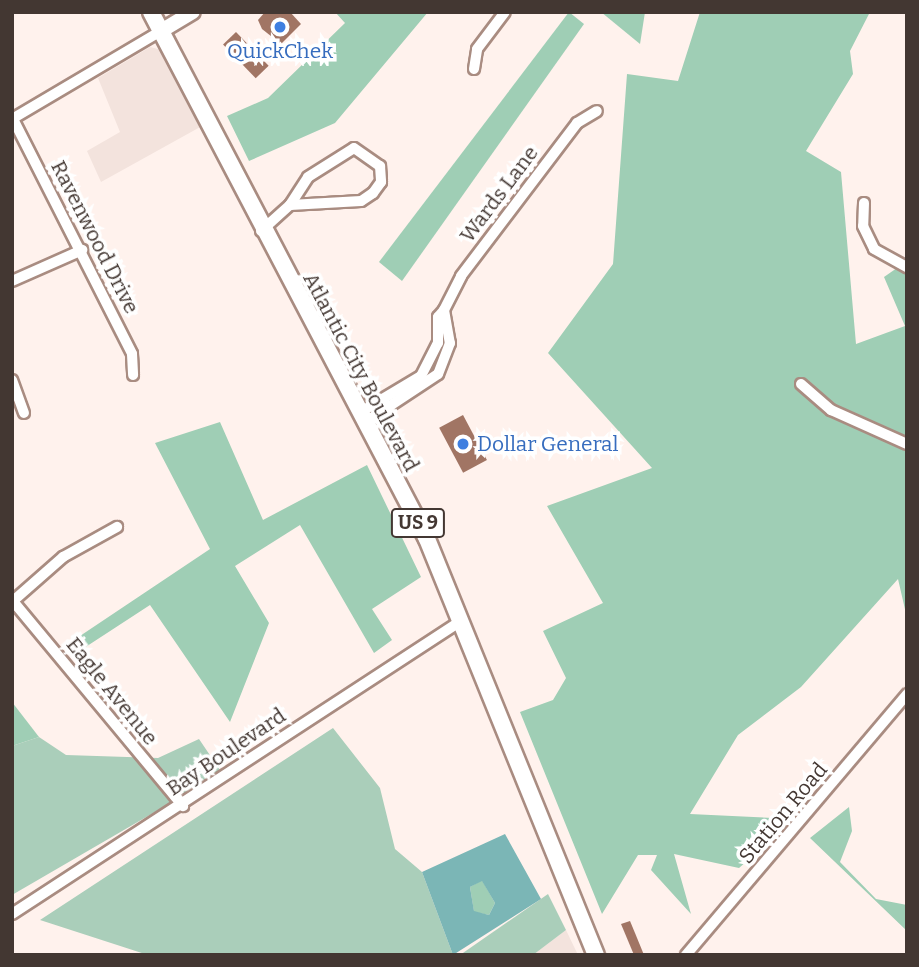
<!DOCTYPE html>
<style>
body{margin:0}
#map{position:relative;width:919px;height:967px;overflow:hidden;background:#fff2ed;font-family:Bitter,serif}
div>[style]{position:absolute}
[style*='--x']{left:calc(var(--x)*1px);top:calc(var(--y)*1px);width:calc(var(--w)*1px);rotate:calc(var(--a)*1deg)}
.built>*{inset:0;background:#f3e3dd}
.green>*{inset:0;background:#aaceba}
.forest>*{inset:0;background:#9fceb5}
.water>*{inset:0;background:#7bb6b6}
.building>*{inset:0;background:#a17564;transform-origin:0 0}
.roads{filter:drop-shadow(2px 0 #a98c81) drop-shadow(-2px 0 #a98c81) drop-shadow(0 2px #a98c81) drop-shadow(0 -2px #a98c81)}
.minor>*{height:10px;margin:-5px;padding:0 5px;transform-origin:5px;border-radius:5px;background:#fff}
.major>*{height:14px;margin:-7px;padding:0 7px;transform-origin:7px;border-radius:7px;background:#fff}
.highway>*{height:16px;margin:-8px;padding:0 8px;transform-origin:8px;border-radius:8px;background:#fff}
.dots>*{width:19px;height:19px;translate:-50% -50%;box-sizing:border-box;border:4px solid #fff;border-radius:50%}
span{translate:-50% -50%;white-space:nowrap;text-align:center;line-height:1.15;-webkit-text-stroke:7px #fff;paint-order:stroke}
.shield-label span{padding:2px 5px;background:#fff;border:2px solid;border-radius:5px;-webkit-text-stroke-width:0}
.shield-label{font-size:19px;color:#433732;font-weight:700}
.shop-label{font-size:21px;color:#366cbe}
.left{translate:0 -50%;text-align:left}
.street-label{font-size:21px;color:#433732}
.frame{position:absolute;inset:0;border:14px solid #433732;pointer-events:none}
</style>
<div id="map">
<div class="built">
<div style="clip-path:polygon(150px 47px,162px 50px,202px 126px,101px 182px,87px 151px,120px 132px,98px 78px)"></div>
<div style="clip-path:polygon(566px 930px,578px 955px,533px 955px)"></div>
</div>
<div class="green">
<div style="clip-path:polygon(333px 728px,380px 788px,395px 849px,422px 872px,453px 955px,148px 955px,40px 920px)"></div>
<div style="clip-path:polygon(39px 737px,66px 755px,158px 758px,199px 739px,222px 773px,12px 895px,12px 746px)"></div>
<div style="clip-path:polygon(548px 894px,566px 930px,533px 955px,460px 955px)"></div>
</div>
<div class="forest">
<div style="clip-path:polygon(335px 12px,428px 12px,335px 123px,249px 161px,227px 116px,268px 98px,345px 23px)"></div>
<div style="clip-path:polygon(569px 12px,584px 24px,402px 281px,379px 262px)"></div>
<div style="clip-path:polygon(601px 12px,645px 12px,640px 44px)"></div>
<div style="clip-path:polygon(700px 12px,870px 12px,850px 51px,853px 74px,806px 151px,841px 172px,856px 344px,905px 326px,884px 277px,907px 261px,907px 618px,898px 579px,801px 687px,738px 735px,690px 814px,795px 819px,739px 868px,674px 854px,691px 914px,651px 870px,657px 855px,638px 855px,602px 914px,520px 712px,553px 700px,566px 678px,543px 631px,603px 603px,547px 506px,652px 468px,548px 353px,613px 264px,627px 74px,678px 81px)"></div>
<div style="clip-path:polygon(220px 422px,263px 520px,367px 465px,421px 577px,372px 609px,392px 640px,374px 653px,300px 525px,235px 566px,269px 623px,230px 722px,150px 605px,81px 650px,71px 642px,210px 549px,155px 443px)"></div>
<div style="clip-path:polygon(12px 702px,39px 737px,12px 746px)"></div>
<div style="clip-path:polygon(849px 807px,852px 831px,840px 862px,876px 899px,907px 905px,907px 931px,810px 838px)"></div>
<div style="clip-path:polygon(482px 880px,495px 903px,489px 915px,474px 912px,470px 887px)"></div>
</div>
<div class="water">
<div style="clip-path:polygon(evenodd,505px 834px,541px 899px,453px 955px,422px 872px,505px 834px,482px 881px,495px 903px,489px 915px,474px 911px,470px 887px,482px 881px)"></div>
</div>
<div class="building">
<div style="clip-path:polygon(265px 12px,290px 12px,301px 24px,281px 44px,262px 29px,258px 20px)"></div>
<div style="left:236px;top:32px;width:47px;height:18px;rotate:46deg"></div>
<div style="left:463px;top:415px;width:51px;height:27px;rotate:62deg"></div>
<div style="clip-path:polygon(630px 921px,635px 933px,644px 955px,634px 955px,621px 924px)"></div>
</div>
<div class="roads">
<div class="minor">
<div style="--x:474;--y:69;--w:20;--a:-81"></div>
<div style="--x:477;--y:49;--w:46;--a:-52.9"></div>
<div style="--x:12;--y:119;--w:173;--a:-30.6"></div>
<div style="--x:13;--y:119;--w:263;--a:63.1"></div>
<div style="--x:132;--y:354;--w:21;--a:87"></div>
<div style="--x:354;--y:148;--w:32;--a:35"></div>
<div style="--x:380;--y:166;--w:16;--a:86"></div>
<div style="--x:381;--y:182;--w:14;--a:126"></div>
<div style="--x:373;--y:193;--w:14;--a:146"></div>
<div style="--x:361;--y:201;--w:71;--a:176.8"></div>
<div style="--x:290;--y:205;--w:33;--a:-57"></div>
<div style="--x:308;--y:177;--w:54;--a:-32.2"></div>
<div style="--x:864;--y:203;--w:23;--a:92"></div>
<div style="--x:863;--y:226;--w:25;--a:64"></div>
<div style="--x:874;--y:249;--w:38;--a:29"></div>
<div style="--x:261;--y:231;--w:39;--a:-42"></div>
<div style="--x:12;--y:281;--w:77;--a:-23.9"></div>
<div style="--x:444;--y:310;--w:38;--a:-63"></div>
<div style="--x:461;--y:276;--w:192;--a:-52.8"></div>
<div style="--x:577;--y:123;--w:23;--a:-31"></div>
<div style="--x:12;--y:380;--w:35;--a:70"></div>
<div style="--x:801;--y:384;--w:40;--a:41"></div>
<div style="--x:831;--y:410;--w:83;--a:24.1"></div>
<div style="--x:359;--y:413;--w:72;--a:-30.8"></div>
<div style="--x:421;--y:376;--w:37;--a:-63"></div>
<div style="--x:438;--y:343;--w:26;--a:-90"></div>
<div style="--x:438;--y:317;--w:9;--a:-49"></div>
<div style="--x:444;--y:310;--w:34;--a:80"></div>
<div style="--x:450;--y:343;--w:33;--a:111"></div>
<div style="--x:438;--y:374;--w:89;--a:146.5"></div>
<div style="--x:12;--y:600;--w:268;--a:50.3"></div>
<div style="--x:13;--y:601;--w:67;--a:-41.3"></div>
<div style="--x:63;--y:557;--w:62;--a:-29.1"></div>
<div style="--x:12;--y:914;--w:536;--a:-33.13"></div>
<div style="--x:686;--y:955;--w:342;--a:-49.7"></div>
</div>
<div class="major">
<div style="--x:161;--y:31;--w:37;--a:-31"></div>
</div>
<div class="highway">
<div style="--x:151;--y:12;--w:595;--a:62.36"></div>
<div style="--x:427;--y:539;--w:449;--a:67.9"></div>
</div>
</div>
<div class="dots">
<div style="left:280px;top:27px;background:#3f7fe0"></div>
<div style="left:463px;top:444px;background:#3f7fe0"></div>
</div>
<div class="shield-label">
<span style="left:418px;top:523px">US 9</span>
</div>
<div class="shop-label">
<span style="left:280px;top:51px">QuickChek</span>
<span class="left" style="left:477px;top:444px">Dollar General</span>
</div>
<div class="street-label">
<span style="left:499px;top:194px;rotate:-53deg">Wards Lane</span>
<span style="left:95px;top:237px;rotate:63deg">Ravenwood Drive</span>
<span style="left:361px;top:372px;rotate:62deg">Atlantic City Boulevard</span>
<span style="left:112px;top:691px;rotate:51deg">Eagle Avenue</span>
<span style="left:226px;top:752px;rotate:-34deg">Bay Boulevard</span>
<span style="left:783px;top:813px;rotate:-50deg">Station Road</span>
</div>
<div class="frame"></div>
</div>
